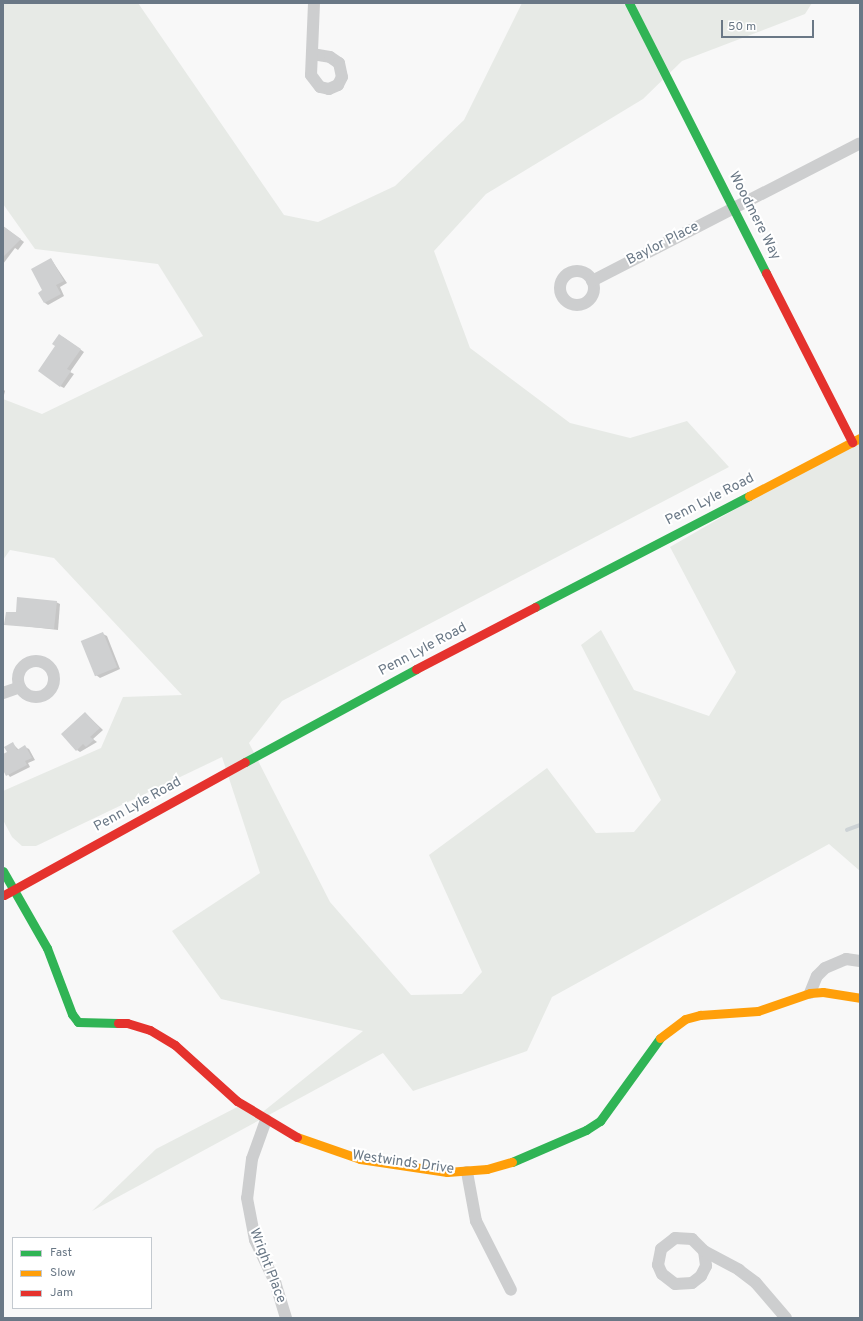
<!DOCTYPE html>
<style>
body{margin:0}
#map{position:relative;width:863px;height:1321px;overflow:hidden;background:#f8f8f8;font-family:Overpass,sans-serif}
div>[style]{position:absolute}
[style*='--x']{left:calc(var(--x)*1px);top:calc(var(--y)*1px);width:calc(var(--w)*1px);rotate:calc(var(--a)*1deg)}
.green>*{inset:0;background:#e7eae6}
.shadow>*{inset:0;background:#0003}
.stream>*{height:3.5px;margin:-1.75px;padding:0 1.75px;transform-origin:1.75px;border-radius:1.75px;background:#cdd3d6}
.building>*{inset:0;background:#cfd0d1;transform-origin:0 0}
.street>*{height:12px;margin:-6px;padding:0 6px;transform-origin:6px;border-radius:6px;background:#cdcecf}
.street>.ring{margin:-6px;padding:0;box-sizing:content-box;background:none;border:12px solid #cdcecf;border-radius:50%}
.fast>*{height:9px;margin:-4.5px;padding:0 4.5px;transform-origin:4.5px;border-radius:4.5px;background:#30b455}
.slow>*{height:9px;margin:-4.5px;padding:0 4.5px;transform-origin:4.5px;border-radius:4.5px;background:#ff9f0a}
.jam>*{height:9px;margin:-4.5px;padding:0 4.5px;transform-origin:4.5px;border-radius:4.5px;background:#e5322d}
span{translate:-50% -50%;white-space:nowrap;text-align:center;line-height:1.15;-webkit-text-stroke:4px #fff;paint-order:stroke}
.street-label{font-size:14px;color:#6a7886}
.frame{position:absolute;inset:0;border:4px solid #6a7886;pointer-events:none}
.legend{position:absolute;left:12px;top:1237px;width:140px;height:72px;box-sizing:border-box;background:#fff;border:1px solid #c3c9cf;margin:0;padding:5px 7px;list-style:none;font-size:12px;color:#6a7886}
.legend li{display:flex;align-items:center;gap:8px;height:20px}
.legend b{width:20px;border:1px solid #c3c9cf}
.scale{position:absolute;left:721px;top:20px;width:93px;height:18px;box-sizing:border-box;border:2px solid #6a7886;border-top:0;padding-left:5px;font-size:12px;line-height:14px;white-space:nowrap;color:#6a7886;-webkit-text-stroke:3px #fff;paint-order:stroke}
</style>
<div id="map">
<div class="green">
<div style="clip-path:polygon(3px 3px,138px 3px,284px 215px,318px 222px,395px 186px,464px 120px,522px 3px,812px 3px,805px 14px,682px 61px,643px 99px,486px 194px,434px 251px,470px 348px,570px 423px,630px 438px,687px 421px,729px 467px,282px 701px,249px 743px,330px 902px,411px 995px,462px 994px,482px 972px,429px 855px,547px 768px,596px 833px,634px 832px,661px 800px,581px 645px,601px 630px,634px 690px,709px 716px,736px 672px,670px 547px,860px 437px,860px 871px,829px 844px,552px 997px,527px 1051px,413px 1091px,383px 1053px,92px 1211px,156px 1149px,243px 1104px,259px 1115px,363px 1031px,221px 999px,172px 931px,260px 873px,222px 757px,36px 846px,22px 846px,12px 837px,3px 820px,3px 791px,101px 748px,123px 697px,182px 695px,54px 558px,10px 550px,3px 560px,3px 399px,42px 414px,203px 336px,158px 264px,35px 249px,3px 204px)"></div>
</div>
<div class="shadow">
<div style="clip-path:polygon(3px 226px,24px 242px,18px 250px,15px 248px,3px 264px)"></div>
<div style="clip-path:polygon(51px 259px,67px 283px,60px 287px,64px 296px,48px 305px,45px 303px)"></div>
<div style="clip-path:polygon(63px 337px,84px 352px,70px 372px,74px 374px,64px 388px,60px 386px,57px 346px)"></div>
<div style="clip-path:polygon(3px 389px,5px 391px,3px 399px)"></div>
<div style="clip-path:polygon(56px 602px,60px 604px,58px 630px,6px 624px)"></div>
<div style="clip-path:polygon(103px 634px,107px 636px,120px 669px,100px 678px,96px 675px)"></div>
<div style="clip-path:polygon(85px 713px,103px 730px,93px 739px,97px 742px,80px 752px,77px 750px)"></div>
<div style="clip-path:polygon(13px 744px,19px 750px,25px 747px,29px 749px,35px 760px,28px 763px,30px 767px,10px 777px,3px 768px,3px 756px,9px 753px)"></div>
</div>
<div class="stream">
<div style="--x:847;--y:830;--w:14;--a:-21"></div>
</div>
<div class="building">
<div style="clip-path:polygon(3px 226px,21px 239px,3px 257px)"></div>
<div style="clip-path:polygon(51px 258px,64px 281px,56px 285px,61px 294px,44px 303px,38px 293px,42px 290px,31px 269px)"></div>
<div style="clip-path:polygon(59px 334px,81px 349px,67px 369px,71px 371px,60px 387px,38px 371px,55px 346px,52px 344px)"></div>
<div style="clip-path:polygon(17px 597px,57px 601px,54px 629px,4px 625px,6px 612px,16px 612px)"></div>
<div style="left:103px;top:632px;width:38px;height:24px;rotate:68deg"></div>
<div style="clip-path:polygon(85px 712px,100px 728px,90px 737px,94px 740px,86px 747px,83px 744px,76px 751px,61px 734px)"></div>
<div style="clip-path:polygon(13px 742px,17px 750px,25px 745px,32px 758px,25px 761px,27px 765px,6px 776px,3px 770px,3px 754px,7px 752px,4px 747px)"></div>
</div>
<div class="street">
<div style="--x:312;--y:54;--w:18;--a:9"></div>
<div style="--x:330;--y:57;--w:11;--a:34"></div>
<div style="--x:339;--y:63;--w:14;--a:78"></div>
<div style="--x:342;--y:77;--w:9;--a:117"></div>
<div style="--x:338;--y:85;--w:10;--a:156"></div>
<div style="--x:329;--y:89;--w:9;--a:-167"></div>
<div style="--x:320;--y:87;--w:15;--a:-127"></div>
<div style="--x:311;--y:75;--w:72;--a:-87.6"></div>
<div class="ring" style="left:560px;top:271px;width:22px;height:22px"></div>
<div style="--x:592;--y:281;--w:301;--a:-27.2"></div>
<div class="ring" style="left:18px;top:661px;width:24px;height:24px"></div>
<div style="--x:3;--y:693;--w:18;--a:-19"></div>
<div style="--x:810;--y:993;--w:18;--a:-68"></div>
<div style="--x:817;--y:976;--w:11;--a:-45"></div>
<div style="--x:825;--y:968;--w:23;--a:-23"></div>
<div style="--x:846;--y:959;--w:14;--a:8"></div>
<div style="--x:266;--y:1120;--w:41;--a:109.7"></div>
<div style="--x:252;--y:1159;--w:39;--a:97"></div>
<div style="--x:247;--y:1198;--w:43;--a:79.2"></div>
<div style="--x:255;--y:1240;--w:47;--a:64.5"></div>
<div style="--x:275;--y:1282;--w:38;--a:73"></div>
<div style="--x:467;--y:1172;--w:50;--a:79.6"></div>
<div style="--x:476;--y:1221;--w:77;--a:63.1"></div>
<div style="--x:704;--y:1251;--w:15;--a:82"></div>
<div style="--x:706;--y:1266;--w:11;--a:117"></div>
<div style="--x:701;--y:1276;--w:11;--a:142"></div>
<div style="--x:692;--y:1283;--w:17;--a:177"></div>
<div style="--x:675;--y:1284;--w:16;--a:-142"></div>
<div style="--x:662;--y:1274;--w:10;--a:-114"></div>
<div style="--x:658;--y:1265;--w:16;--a:-79"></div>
<div style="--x:661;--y:1249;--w:18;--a:-38"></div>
<div style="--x:675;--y:1238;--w:17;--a:3"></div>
<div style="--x:692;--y:1239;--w:17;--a:45"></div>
<div style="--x:704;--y:1251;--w:40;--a:28"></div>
<div style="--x:739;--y:1270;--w:21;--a:37"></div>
<div style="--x:756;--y:1283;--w:46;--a:49.4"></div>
</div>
<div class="fast">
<div style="--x:629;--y:3;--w:303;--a:63.1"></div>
<div style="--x:535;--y:607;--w:241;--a:-27.4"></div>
<div style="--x:245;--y:762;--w:195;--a:-28.5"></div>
<div style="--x:3;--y:871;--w:89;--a:60.3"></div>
<div style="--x:47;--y:948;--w:71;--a:69.3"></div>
<div style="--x:72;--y:1014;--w:10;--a:53"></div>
<div style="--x:78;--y:1022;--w:40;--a:1.4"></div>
<div style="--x:512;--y:1162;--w:81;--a:-23.4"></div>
<div style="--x:586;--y:1130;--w:17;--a:-33"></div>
<div style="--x:600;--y:1121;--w:102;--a:-54.1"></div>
</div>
<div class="slow">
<div style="--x:749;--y:496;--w:125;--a:-27.6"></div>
<div style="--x:660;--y:1038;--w:31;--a:-37"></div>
<div style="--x:685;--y:1019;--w:16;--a:-15"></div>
<div style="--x:700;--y:1015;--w:58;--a:-3.9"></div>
<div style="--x:758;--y:1011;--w:55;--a:-19.1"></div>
<div style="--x:810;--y:993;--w:13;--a:-4"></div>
<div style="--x:823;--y:992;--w:37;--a:9"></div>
<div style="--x:297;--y:1137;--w:67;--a:19.2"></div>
<div style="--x:360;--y:1159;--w:88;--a:8.5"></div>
<div style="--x:447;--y:1172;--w:40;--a:-4.3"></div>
<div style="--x:487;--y:1169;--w:26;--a:-16"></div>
</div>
<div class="jam">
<div style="--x:766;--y:273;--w:190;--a:63"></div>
<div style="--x:416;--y:669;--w:134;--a:-27.5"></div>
<div style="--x:4;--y:895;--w:275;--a:-28.9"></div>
<div style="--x:118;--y:1023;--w:9;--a:0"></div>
<div style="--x:127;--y:1023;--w:24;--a:17"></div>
<div style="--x:150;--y:1030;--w:29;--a:31"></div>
<div style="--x:175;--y:1045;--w:84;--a:42.1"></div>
<div style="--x:237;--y:1101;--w:70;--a:31"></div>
</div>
<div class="street-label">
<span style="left:754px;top:216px;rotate:63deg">Woodmere Way</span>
<span style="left:663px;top:244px;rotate:-27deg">Baylor Place</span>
<span style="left:710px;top:500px;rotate:-27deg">Penn Lyle Road</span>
<span style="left:423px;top:650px;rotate:-28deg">Penn Lyle Road</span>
<span style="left:138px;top:805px;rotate:-29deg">Penn Lyle Road</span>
<span style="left:403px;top:1163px;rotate:8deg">Westwinds Drive</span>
<span style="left:267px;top:1266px;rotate:69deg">Wright Place</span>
</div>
<div class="frame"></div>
<ul class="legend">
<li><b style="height:5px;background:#30b455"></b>Fast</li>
<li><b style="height:5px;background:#ff9f0a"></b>Slow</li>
<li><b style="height:5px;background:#e5322d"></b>Jam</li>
</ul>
<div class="scale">50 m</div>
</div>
